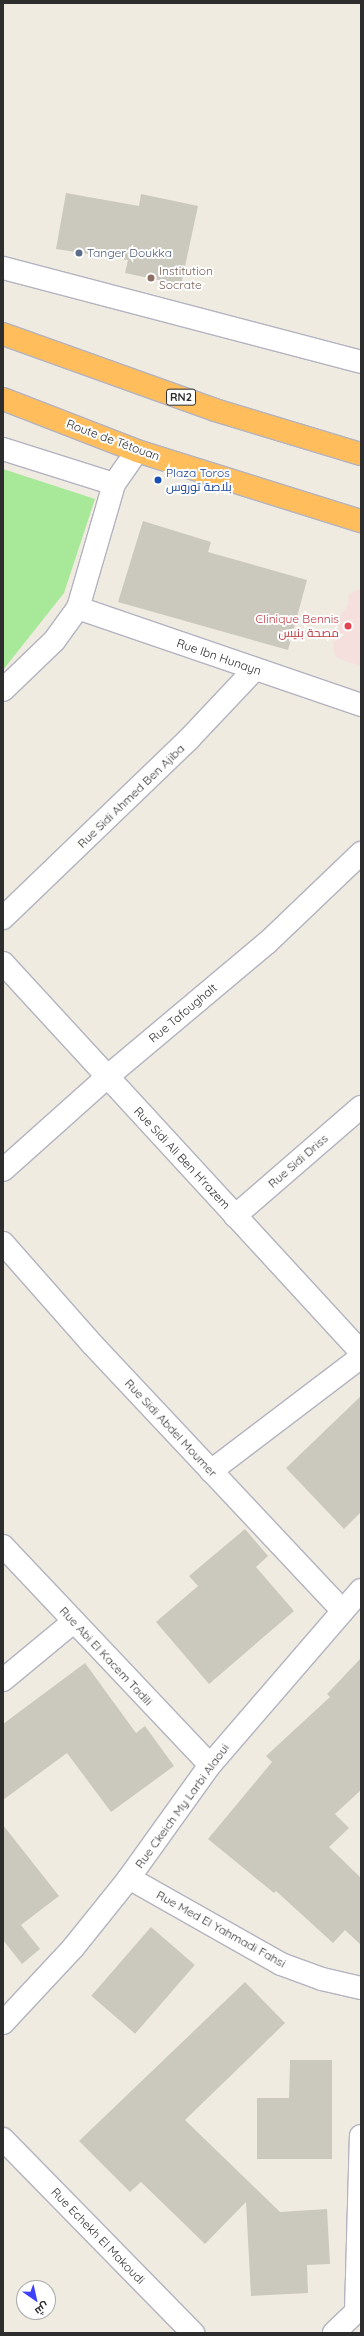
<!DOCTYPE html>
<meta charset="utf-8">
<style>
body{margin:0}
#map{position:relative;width:364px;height:2336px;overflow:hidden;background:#efebe0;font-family:Quicksand,Cairo,sans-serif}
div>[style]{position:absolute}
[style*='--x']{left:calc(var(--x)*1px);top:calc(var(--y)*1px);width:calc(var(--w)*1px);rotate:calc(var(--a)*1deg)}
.medical>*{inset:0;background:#f6e0dd}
.green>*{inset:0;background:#a7e899}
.building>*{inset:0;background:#cbc9be;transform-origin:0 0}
.roads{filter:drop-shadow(1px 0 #b3b3c1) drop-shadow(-1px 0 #b3b3c1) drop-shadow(0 1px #b3b3c1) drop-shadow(0 -1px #b3b3c1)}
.minor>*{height:22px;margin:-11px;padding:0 11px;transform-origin:11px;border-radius:11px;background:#fff}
.highway>*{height:22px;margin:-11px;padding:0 11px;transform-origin:11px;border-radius:11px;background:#ffbd5b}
.dots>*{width:11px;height:11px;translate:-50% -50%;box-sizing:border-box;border:2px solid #fff;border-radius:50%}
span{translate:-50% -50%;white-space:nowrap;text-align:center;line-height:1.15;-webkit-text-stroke:4px #fff;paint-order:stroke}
.shield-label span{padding:1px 3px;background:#fff;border:1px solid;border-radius:3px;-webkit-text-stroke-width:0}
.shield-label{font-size:11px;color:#2d2d2d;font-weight:700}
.service-label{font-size:12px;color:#4e5e75}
.left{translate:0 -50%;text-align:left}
.education-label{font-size:12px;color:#785e54}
.street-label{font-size:12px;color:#2d2d2d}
.transit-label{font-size:12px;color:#164399}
.health-label{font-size:12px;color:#be3a42}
.right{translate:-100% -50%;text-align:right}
.frame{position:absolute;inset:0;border:4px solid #2d2d2d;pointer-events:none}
.north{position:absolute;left:16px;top:2280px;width:40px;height:40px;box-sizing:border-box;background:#fff;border:1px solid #ababab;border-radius:50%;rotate:146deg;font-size:11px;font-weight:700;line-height:16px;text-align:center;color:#2d2d2d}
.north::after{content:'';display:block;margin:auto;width:14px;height:18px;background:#3d41ff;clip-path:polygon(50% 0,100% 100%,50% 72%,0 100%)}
</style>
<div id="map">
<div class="medical">
<div style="clip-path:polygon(359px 589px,361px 591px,361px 666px,337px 658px,333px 649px,336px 621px,348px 605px,349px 594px)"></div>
</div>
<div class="green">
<div style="clip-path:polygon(3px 469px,95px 499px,64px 593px,3px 670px)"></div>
</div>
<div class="building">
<div style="clip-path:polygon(66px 193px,139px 206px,141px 194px,198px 206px,181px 285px,125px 273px,128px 260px,56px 249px)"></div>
<div style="clip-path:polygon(143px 521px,211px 542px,208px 552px,307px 580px,288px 650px,118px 602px)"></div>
<div style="clip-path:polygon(361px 1396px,361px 1512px,344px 1529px,286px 1468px)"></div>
<div style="clip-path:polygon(245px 1529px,268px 1556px,256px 1567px,294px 1611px,209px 1684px,156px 1622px,198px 1586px,189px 1576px)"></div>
<div style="clip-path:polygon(361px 1658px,361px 1790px,335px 1814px,349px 1828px,329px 1847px,361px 1878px,361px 1945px,345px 1930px,333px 1943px,276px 1891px,274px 1893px,208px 1839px,272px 1762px,266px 1756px,330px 1697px,327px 1694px)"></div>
<div style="clip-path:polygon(85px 1663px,136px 1733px,145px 1726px,174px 1766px,111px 1812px,67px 1753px,3px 1800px,3px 1724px)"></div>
<div style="clip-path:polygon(3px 1825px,59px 1896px,21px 1925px,40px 1949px,22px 1964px,3px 1940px)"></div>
<div style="left:151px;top:1927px;width:58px;height:91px;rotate:41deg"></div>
<div style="clip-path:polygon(245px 1982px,285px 2023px,185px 2120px,280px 2212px,327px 2209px,330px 2264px,307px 2265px,308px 2293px,251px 2296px,246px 2202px,205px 2244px,141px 2182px,130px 2192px,79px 2141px)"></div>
<div style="clip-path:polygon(290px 2060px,332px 2060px,332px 2159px,257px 2159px,257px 2098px,289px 2098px)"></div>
</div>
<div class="roads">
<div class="minor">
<div style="--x:3;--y:268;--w:370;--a:14.7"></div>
<div style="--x:3;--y:449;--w:116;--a:17.5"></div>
<div style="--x:78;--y:608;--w:299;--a:18.9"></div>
<div style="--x:3;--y:690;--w:71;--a:-43.9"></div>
<div style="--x:54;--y:641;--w:41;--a:-54"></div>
<div style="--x:78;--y:608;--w:129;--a:-73.8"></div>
<div style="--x:114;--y:484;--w:40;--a:-55.1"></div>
<div style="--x:3;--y:918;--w:258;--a:-43.9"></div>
<div style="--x:189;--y:739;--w:96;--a:-46.7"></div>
<div style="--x:3;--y:963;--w:529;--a:47.38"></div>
<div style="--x:3;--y:1170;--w:140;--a:-41.8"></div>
<div style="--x:107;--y:1077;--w:210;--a:-40"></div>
<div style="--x:268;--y:942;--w:129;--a:-43.7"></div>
<div style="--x:235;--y:1216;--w:167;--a:-40.9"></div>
<div style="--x:3;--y:1243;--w:136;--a:48.6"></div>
<div style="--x:93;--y:1345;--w:364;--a:46.8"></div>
<div style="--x:211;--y:1471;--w:188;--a:-37.2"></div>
<div style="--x:3;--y:1546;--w:301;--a:46.6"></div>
<div style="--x:3;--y:1680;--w:91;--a:-39.6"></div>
<div style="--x:129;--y:1878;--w:175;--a:29.5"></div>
<div style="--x:281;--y:1964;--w:44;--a:20.1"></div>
<div style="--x:322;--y:1979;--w:40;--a:13"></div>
<div style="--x:3;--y:2023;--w:103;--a:-47"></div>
<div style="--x:73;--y:1948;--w:90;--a:-51.3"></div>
<div style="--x:129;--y:1878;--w:139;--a:-54.4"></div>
<div style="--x:210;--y:1765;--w:231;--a:-49.2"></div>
<div style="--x:3;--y:2139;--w:272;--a:45.6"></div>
<div style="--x:334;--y:2333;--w:30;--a:-44"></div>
<div style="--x:356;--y:2312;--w:176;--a:-88.4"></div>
</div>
<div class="highway">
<div style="--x:3;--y:334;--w:225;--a:19.7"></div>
<div style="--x:215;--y:410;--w:152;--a:16.8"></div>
<div style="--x:3;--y:399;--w:144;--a:21.2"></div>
<div style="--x:137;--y:451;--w:235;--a:17.4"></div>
</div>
</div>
<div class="dots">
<div style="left:79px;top:253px;background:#5c6f8a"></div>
<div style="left:151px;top:278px;background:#8d6e63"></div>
<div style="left:158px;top:480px;background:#1a4fb4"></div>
<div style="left:348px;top:626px;background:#e0444e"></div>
</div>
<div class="shield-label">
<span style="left:181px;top:397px">RN2</span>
</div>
<div class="service-label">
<span class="left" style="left:87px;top:253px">Tanger Doukka</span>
</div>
<div class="education-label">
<span class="left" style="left:159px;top:278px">Institution<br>Socrate</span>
</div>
<div class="street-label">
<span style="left:113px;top:440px;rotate:20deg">Route de Tétouan</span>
<span style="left:219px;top:657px;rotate:19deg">Rue Ibn Hunayn</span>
<span style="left:131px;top:796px;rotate:-44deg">Rue Sidi Ahmed Ben Ajiba</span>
<span style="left:183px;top:1013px;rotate:-40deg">Rue Tafoughalt</span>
<span style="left:182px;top:1158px;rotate:47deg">Rue Sidi Ali Ben H'razem</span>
<span style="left:298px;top:1161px;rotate:-41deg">Rue Sidi Driss</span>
<span style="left:171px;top:1428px;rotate:47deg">Rue Sidi Abdel Moumer</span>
<span style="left:106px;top:1656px;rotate:47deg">Rue Abi El Kacem Tadili</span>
<span style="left:182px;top:1806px;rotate:-54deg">Rue Ckeich My Larbi Alaoui</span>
<span style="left:221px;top:1929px;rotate:29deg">Rue Med El Yahmadi Fahsi</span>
<span style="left:98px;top:2236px;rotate:46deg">Rue Echekh El Makoudi</span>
</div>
<div class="transit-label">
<span class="left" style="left:166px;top:480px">Plaza Toros<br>بلاصة توروس</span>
</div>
<div class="health-label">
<span class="right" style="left:339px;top:626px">Clinique Bennis<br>مصحة بنيس</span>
</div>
<div class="frame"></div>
<div class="north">ش</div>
</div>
